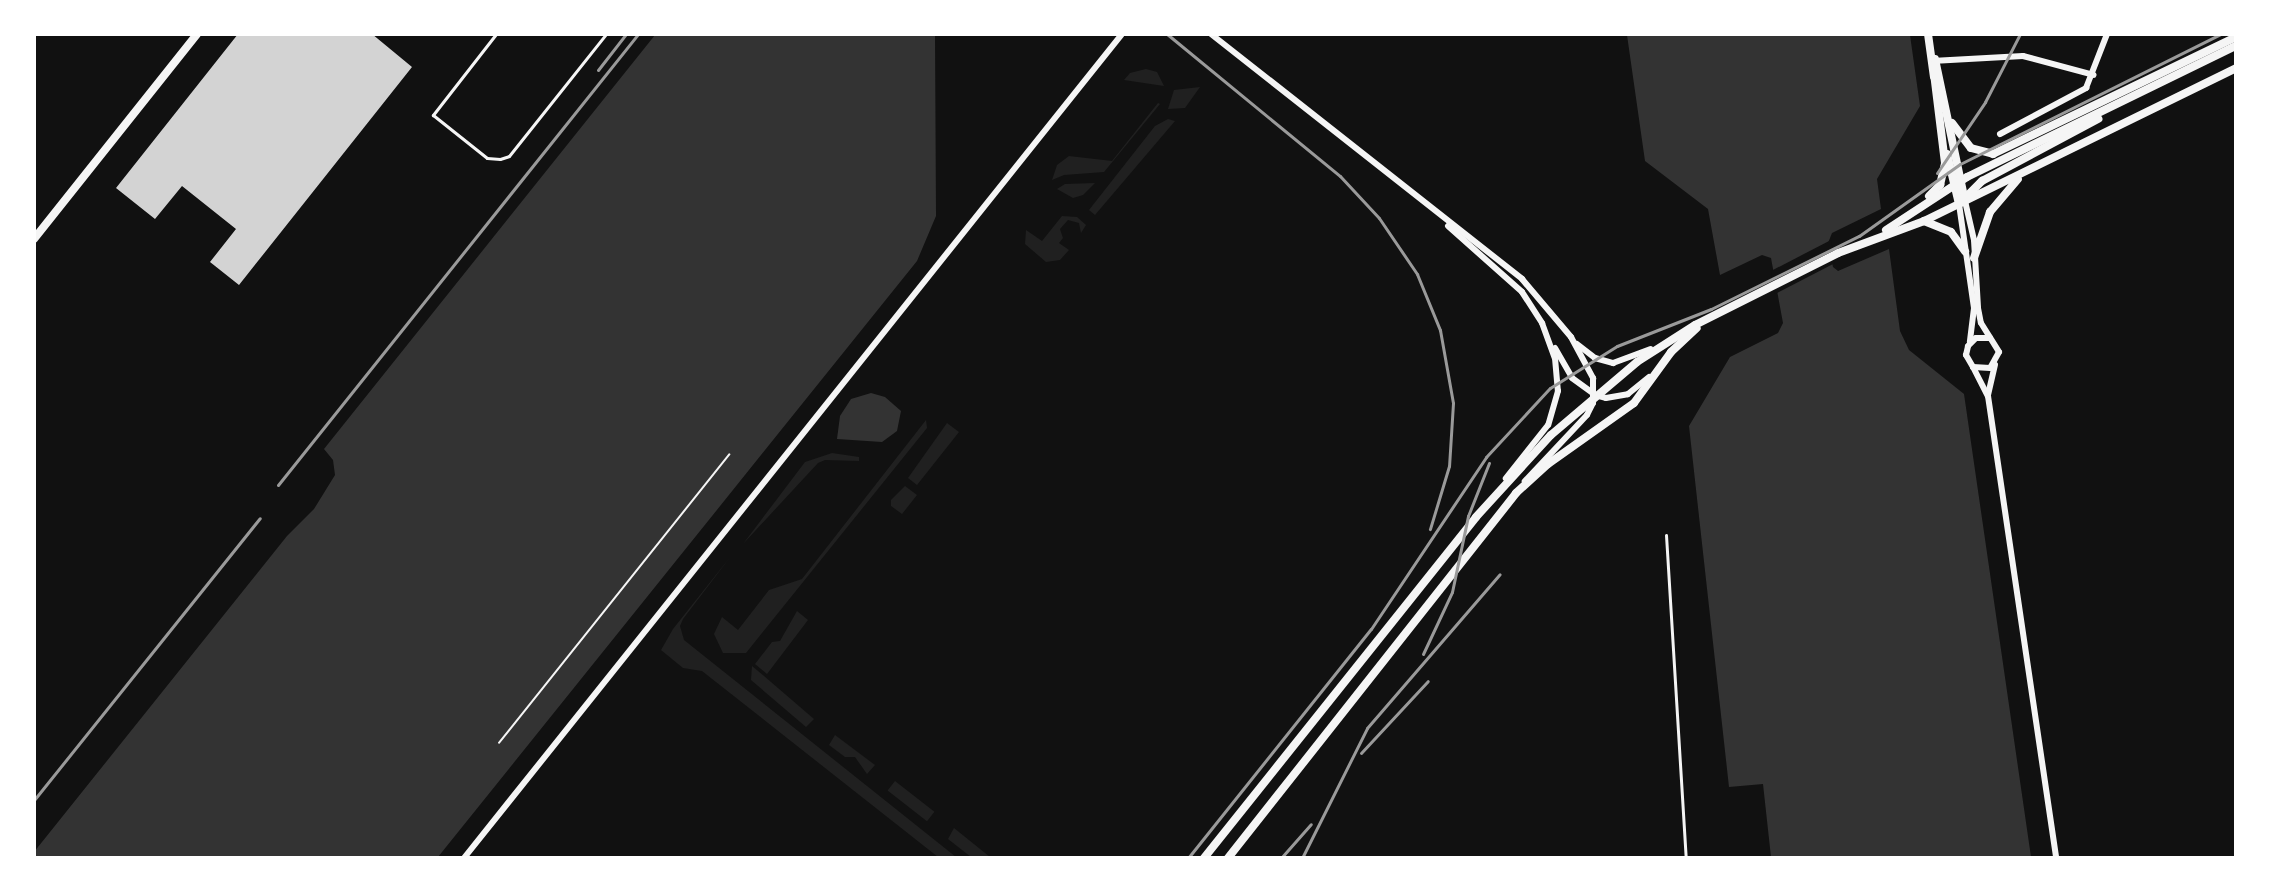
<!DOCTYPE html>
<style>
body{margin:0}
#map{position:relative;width:2270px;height:892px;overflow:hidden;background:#111;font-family:"Alegreya Sans",sans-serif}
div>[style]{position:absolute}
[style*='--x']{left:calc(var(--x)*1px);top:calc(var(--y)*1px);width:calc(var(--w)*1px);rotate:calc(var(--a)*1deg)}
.green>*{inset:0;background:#202020;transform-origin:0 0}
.water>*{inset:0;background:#333}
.pier>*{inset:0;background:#111}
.building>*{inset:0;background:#d3d3d3}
.path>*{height:1.5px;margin:-0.75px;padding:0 0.75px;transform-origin:0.75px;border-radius:0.75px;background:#f5f5f5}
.service>*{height:3px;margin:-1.5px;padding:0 1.5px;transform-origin:1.5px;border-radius:1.5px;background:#f5f5f5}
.minor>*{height:6px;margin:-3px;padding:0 3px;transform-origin:3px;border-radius:3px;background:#f5f5f5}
.tertiary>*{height:8px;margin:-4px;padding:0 4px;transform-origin:4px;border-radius:4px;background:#f5f5f5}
.secondary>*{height:8px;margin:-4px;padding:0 4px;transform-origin:4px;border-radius:4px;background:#f5f5f5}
.rail>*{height:3px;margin:-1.5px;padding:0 1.5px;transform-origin:1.5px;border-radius:1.5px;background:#9a9a9a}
span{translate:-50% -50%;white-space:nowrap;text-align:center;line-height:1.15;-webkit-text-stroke:5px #fff;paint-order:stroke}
.frame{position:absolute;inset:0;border:36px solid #fff;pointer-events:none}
</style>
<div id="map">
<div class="green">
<div style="clip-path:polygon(1146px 69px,1157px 72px,1164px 86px,1124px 80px,1130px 73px)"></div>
<div style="clip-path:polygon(1200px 87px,1185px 108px,1168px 109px,1174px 90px)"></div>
<div style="clip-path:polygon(1158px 103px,1160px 104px,1104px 172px,1064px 175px,1052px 180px,1057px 165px,1069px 156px,1112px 161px)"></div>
<div style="clip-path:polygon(1168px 119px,1175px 121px,1095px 215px,1089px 210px,1155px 126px)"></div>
<div style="clip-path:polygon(1095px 183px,1083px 195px,1073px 198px,1057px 189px,1065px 184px)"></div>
<div style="clip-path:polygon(1062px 216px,1077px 217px,1086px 225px,1081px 233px,1079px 223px,1068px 220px,1060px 229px,1063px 238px,1059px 243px,1069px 250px,1060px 260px,1046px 262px,1025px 244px,1026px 230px,1042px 241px)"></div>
<div style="clip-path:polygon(926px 420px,927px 428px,746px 653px,723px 653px,714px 634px,722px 617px,738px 630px,769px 590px,802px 579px)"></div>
<div style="clip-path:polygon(947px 423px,959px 432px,917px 485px,908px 478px)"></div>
<div style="clip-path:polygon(832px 453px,859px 457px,859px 461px,825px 460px,818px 463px,743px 544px,805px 462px)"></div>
<div style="clip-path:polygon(905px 486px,917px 495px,902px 514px,891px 506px,891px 500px)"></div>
<div style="clip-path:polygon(731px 556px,683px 619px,680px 626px,684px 640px,956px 857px,938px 857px,702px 671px,683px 668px,661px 650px,673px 629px)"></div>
<div style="clip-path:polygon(797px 611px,808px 620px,767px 674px,755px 664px,772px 642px,780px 641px)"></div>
<div style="clip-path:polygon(752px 666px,764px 676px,814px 719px,806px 727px,751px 680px)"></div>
<div style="clip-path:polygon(835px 735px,875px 765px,867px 774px,855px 757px,845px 757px,829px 745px)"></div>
<div style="left:895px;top:781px;width:50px;height:12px;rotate:38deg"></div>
<div style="clip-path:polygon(954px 828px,990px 857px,971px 857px,948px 839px)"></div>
</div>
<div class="water">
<div style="clip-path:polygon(655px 35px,935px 35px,936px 216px,917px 261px,438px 857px,35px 858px,34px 852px,287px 536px,314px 509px,335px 475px,333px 460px,324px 449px)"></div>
<div style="clip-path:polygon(1627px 35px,1910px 35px,1920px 106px,1877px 179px,1881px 209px,1832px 233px,1828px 243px,1833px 267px,1838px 271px,1889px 249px,1900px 331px,1909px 350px,1964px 394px,2031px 857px,1771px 857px,1763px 784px,1729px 787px,1689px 426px,1730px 357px,1778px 333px,1783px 323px,1771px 258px,1762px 255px,1720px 275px,1708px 209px,1645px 161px)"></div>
<div style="clip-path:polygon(871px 393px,885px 397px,901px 411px,897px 431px,882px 442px,837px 439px,840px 416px,851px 399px)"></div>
</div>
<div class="pier">
<div style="clip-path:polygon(1831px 240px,1835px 263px,1775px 294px,1771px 271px)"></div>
</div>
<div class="building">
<div style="clip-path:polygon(238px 34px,372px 34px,412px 67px,239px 285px,210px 262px,236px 229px,182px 186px,155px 219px,116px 188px)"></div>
</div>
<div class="path">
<div style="--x:499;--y:743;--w:369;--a:-51.4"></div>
</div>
<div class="service">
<div style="--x:496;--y:34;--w:103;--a:127.9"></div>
<div style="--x:433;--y:115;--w:69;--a:38.5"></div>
<div style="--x:487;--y:158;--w:13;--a:4"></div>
<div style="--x:500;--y:159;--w:9;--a:-18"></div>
<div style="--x:509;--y:156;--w:156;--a:-51.5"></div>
<div style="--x:1666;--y:535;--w:324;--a:86.5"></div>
</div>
<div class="minor">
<div style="--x:1211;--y:34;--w:396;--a:38.2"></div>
<div style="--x:1522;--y:279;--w:76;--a:49.8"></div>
<div style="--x:1571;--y:337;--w:47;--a:61.8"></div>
<div style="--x:1593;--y:378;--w:25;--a:90"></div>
<div style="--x:1593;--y:403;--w:13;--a:117"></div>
<div style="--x:1587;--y:415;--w:91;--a:133.2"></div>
<div style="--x:1932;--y:61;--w:91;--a:-3.1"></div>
<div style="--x:2023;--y:56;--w:73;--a:15"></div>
<div style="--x:2000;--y:134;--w:98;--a:-28.1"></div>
<div style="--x:2086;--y:88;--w:58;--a:-68.7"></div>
<div style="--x:1965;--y:201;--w:40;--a:77"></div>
<div style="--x:1974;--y:240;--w:68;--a:86.6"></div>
<div style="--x:1978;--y:308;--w:15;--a:79"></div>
<div style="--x:1981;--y:323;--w:34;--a:58"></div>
<div style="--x:1999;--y:352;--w:18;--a:119"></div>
<div style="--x:1990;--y:368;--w:17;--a:-177"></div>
<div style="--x:1973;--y:367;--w:14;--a:-120"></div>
<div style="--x:1966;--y:355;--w:9;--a:-77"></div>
<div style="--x:1968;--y:346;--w:11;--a:-45"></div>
<div style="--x:1976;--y:338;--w:14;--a:0"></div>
<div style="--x:1959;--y:204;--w:105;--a:81.8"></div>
<div style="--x:1974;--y:308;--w:34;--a:97"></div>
<div style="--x:1448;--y:226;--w:99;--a:41.7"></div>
<div style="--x:1522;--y:292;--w:37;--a:57"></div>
<div style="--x:1542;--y:323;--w:37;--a:70"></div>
<div style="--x:1555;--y:358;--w:33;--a:85"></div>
<div style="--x:1558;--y:391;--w:35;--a:106"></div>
<div style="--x:1548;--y:425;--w:68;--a:128.4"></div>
<div style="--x:1577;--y:344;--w:23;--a:38"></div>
<div style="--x:1595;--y:358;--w:19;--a:16"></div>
<div style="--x:1613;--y:363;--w:40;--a:-20.2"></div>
<div style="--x:1555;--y:348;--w:34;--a:60"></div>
<div style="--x:1572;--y:378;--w:29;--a:36"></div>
<div style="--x:1595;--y:395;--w:11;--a:15"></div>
<div style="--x:1606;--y:398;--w:22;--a:-10"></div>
<div style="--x:1628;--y:394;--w:27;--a:-39"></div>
<div style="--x:1973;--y:367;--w:33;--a:63"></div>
<div style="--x:1988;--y:396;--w:467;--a:81.6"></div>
<div style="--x:1988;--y:395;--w:31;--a:-77"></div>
<div style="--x:464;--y:858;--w:1054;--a:-51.39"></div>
</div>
<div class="tertiary">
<div style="--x:1928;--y:34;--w:43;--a:82.1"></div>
<div style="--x:1935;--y:59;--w:145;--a:78.1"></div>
<div style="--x:1947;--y:154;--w:51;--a:76.5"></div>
</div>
<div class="secondary">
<div style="--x:1952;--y:123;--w:31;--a:53"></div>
<div style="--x:1971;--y:148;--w:23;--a:15"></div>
<div style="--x:1993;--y:154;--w:270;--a:-25.7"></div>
<div style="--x:1929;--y:196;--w:16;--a:-45"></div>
<div style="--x:1940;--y:185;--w:23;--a:-77"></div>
<div style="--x:1945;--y:163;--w:90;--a:-97"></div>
<div style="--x:1959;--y:204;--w:33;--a:-45"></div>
<div style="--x:1982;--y:181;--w:132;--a:-28.1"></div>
<div style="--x:1924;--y:221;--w:29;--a:22"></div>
<div style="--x:1951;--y:232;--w:24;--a:54"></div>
<div style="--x:1886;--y:230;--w:97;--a:-33.2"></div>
<div style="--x:1967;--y:177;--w:299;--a:-26"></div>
<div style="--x:34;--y:239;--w:262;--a:-51.5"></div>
<div style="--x:1974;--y:258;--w:49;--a:-70.8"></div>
<div style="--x:1990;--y:212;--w:43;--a:-49.7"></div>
<div style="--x:1204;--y:858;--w:436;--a:-51.4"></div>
<div style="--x:1476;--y:517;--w:111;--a:-47.6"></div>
<div style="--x:1551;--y:435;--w:113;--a:-40.3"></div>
<div style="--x:1637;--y:362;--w:69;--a:-32.5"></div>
<div style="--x:1695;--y:325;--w:160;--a:-26.7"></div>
<div style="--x:1838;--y:253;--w:92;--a:-20.4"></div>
<div style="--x:1924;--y:221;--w:347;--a:-26.1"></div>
<div style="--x:1228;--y:858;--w:465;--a:-51.7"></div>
<div style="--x:1516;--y:493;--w:43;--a:-42.2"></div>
<div style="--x:1548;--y:464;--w:105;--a:-35.3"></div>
<div style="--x:1634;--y:403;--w:63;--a:-54"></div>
<div style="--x:1671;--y:352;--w:35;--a:-43"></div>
</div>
<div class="rail">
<div style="--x:1167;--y:34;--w:224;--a:39.4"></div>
<div style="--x:1340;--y:176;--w:57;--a:47.1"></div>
<div style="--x:1379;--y:218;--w:68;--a:55.8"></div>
<div style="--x:1417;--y:274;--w:61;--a:67.7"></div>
<div style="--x:1440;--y:330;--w:74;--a:79.9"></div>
<div style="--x:1453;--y:403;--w:63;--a:93.6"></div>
<div style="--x:1449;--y:466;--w:66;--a:106.8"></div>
<div style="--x:598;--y:70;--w:46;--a:-52.1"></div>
<div style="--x:1937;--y:173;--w:86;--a:-55.9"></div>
<div style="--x:1985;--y:102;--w:76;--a:-62.8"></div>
<div style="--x:278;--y:485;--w:577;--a:-51.4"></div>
<div style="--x:1423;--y:654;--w:68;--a:-64.9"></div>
<div style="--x:1452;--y:592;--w:78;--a:-78.1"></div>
<div style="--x:1468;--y:516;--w:57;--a:-68.4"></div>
<div style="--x:1361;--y:753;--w:98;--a:-47.1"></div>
<div style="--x:34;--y:800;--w:361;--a:-51.3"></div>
<div style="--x:1188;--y:858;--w:293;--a:-51.4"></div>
<div style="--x:1371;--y:629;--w:207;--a:-56.2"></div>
<div style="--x:1486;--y:457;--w:94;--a:-47.2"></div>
<div style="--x:1550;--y:388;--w:79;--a:-32.1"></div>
<div style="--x:1617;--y:346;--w:101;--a:-21.5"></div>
<div style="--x:1711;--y:309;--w:165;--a:-26.3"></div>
<div style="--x:1859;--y:236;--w:124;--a:-35.5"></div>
<div style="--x:1960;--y:164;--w:292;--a:-26.5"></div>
<div style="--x:1281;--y:858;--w:45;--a:-48.6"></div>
<div style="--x:1302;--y:858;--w:145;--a:-63.4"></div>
<div style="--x:1367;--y:728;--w:203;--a:-49.2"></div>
</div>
<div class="frame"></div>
</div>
